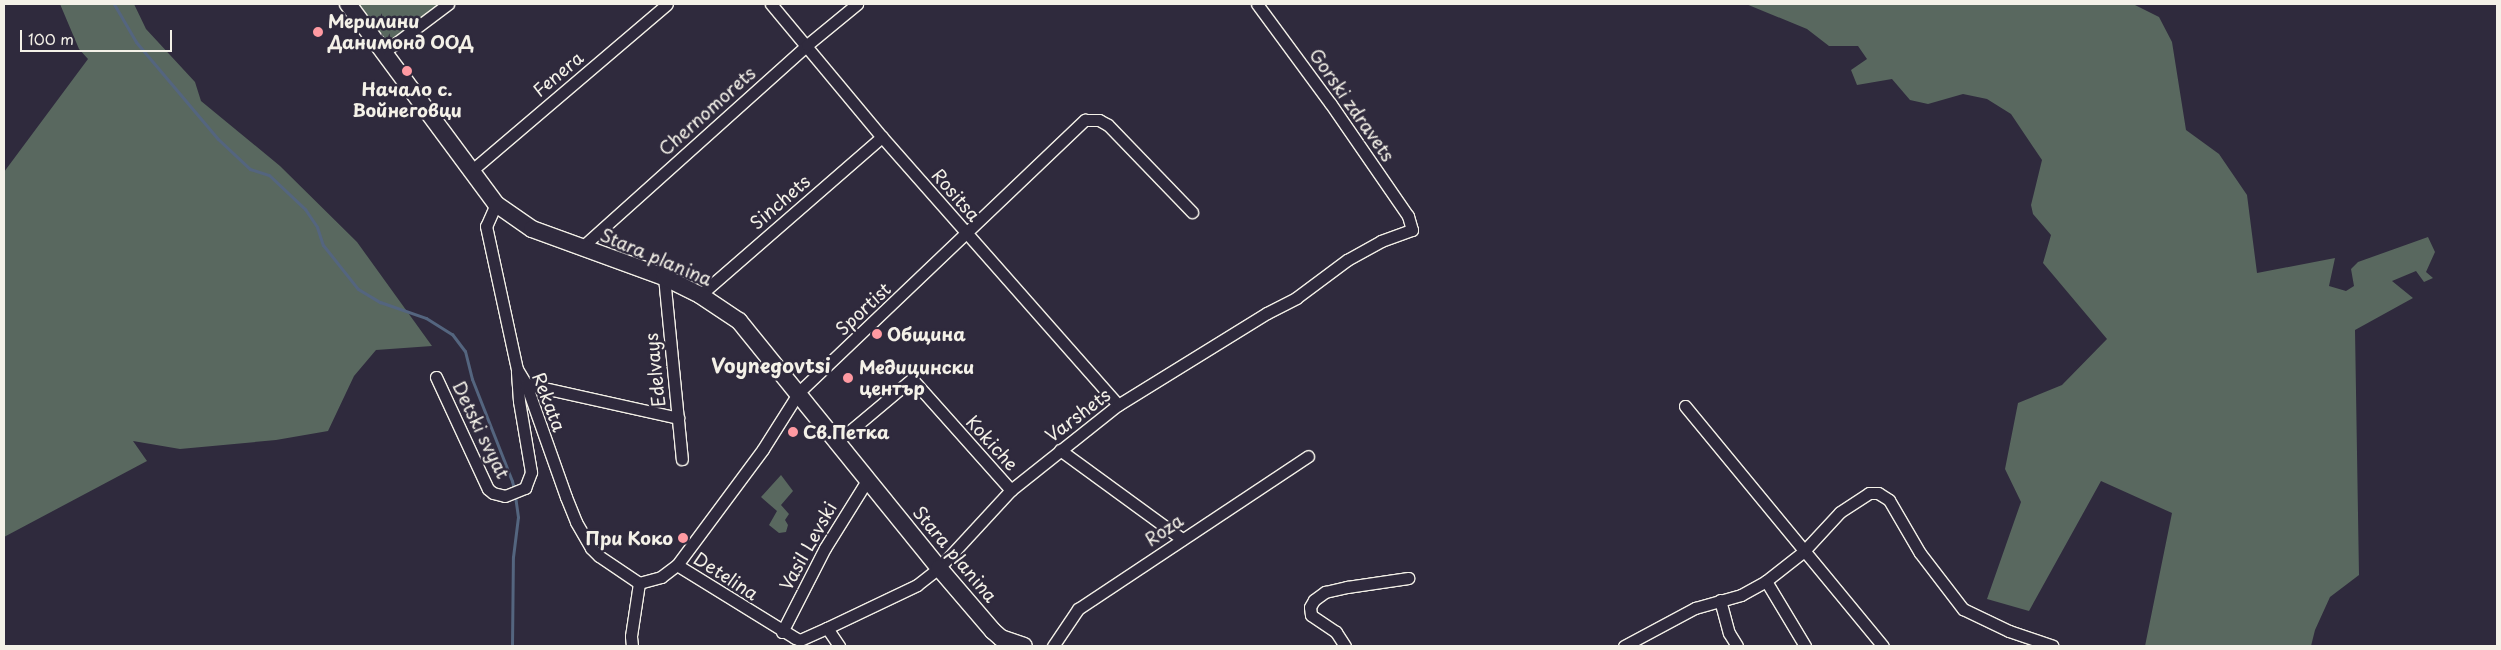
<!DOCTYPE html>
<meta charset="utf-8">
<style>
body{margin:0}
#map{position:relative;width:2501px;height:650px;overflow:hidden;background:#2f2a3d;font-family:"Playpen Sans",sans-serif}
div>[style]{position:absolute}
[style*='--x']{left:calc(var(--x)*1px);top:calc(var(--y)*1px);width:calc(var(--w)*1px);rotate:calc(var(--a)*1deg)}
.green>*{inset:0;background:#59685f}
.stream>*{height:3px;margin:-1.5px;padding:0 1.5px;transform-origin:1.5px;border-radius:1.5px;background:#54657f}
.roads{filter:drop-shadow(1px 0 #f4f1e8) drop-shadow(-1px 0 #f4f1e8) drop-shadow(0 1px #f4f1e8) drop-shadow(0 -1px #f4f1e8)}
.street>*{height:11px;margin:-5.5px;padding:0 5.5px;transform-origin:5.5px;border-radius:5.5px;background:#2f2a3d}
.secondary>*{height:16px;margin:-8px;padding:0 8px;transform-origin:8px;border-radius:8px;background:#2f2a3d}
.dots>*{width:14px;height:14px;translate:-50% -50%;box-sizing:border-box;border:2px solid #2f2a3d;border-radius:50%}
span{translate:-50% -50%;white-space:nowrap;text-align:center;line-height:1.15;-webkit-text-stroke:5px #2f2a3d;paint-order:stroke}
.poi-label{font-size:18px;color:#f4f1e8;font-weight:700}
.left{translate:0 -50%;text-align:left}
.right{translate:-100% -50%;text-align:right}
.street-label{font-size:18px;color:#f4f1e8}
.quarter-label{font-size:20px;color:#f4f1e8;font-weight:700}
.frame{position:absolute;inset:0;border:5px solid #f4f1e8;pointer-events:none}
.scale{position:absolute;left:20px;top:30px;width:152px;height:22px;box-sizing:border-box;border:2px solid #f4f1e8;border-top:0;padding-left:6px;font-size:15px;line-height:18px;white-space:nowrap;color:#f4f1e8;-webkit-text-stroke:4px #2f2a3d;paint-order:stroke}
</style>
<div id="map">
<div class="green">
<div style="clip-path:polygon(60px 4px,134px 4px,146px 29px,195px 82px,201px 101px,280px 166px,357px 242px,432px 346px,376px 350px,354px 376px,328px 431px,276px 440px,180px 449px,133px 441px,147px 461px,4px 537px,4px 172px,88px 59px,79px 49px)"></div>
<div style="clip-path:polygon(359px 4px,441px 4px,388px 43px)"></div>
<div style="clip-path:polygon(1746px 4px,2133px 4px,2159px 17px,2172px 42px,2186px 130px,2219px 154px,2247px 195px,2257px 273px,2335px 258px,2329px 286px,2346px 291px,2354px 286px,2351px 269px,2358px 262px,2428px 237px,2435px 252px,2426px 272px,2433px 278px,2424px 282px,2416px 271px,2392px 281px,2413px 298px,2355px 330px,2359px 575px,2330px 597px,2315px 630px,2311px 646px,2145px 646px,2172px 513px,2101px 481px,2029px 611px,1987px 599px,2021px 502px,2005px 469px,2018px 403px,2062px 385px,2107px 339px,2043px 263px,2051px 235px,2033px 214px,2031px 205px,2042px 160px,2011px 114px,1987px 99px,1963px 94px,1928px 104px,1910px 100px,1892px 79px,1857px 85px,1851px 70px,1867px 59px,1858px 46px,1829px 46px,1807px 29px)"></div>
<div style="clip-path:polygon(781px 475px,793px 491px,781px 505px,789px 514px,785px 520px,788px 525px,786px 532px,779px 533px,769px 525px,777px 511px,761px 497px)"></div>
</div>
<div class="stream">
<div style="--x:114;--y:4;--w:44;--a:59.9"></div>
<div style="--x:136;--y:42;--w:127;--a:49.8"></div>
<div style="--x:218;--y:139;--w:44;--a:43.2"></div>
<div style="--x:250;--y:169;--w:20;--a:18"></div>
<div style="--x:269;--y:175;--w:50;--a:43.4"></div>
<div style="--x:305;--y:209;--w:22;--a:56"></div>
<div style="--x:317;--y:227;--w:19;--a:72"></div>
<div style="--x:323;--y:245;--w:56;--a:51.5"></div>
<div style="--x:358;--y:289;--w:26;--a:31"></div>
<div style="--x:380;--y:302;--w:49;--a:19.2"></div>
<div style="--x:426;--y:318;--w:31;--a:32"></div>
<div style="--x:452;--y:334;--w:21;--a:53"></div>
<div style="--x:465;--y:351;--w:29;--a:76"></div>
<div style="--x:472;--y:379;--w:110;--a:68.6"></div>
<div style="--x:512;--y:481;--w:8;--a:76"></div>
<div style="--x:512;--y:646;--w:89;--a:-89.4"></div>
<div style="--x:513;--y:557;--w:40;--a:-82.9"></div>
<div style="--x:518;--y:517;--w:22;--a:-98"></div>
</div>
<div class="roads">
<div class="street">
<div style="--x:771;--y:4;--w:173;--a:50.2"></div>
<div style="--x:882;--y:137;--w:357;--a:48.6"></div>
<div style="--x:384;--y:52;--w:80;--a:-36.9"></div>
<div style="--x:471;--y:171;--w:257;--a:-40.4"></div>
<div style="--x:496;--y:204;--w:24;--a:114"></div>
<div style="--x:486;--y:226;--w:146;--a:77.8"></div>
<div style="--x:517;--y:369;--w:17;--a:59"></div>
<div style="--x:526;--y:384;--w:120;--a:70.5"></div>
<div style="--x:566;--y:497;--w:27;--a:68"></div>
<div style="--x:576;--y:522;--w:30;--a:60"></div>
<div style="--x:591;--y:548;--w:11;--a:45"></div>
<div style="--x:599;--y:556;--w:48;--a:34"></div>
<div style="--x:582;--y:247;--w:302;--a:-41.9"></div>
<div style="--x:807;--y:45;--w:65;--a:-39.4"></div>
<div style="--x:664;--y:277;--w:183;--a:84.4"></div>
<div style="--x:700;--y:295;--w:241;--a:-41"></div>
<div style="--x:436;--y:377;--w:123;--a:65.1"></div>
<div style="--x:488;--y:489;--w:6;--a:39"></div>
<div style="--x:493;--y:493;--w:12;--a:14"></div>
<div style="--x:505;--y:496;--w:22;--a:-22"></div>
<div style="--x:525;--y:488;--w:17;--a:-69"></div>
<div style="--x:531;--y:472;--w:72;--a:-99.6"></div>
<div style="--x:519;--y:401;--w:30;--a:-94"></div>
<div style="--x:526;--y:384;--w:156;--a:12.6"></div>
<div style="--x:1685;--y:406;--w:311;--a:50.5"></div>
<div style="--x:838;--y:441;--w:97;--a:-40"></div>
<div style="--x:912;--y:379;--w:149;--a:48.3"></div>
<div style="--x:1060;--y:450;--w:151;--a:36.1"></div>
<div style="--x:677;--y:565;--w:139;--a:31.7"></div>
<div style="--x:795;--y:638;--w:5;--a:22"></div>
<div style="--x:800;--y:640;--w:30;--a:-24"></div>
<div style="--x:827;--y:628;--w:100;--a:-25.5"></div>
<div style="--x:917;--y:585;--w:28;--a:-38"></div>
<div style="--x:939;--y:568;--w:106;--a:-47.3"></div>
<div style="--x:1011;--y:490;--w:137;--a:-38.5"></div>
<div style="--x:1118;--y:405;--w:175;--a:-31.7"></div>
<div style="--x:1267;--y:313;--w:33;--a:-27"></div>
<div style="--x:1296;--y:298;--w:64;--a:-36.7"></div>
<div style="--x:1347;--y:260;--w:39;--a:-29"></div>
<div style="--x:1381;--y:241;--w:33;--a:-20"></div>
<div style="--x:1412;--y:230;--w:15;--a:-106"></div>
<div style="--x:1408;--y:216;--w:137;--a:-124.6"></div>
<div style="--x:1330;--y:103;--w:123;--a:-126.4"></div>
<div style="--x:1766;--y:581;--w:76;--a:59"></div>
<div style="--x:639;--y:583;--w:23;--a:-15"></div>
<div style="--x:661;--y:577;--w:20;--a:-37"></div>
<div style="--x:677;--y:565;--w:144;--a:-53.4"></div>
<div style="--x:763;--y:449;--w:67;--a:-57.7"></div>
<div style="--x:799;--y:392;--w:395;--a:-43.6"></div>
<div style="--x:1085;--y:120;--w:14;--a:0"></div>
<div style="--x:1099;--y:120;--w:10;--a:29"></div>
<div style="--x:1108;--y:125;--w:121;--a:46"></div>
<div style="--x:1720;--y:600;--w:34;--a:75"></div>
<div style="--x:1729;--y:633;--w:15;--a:58"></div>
<div style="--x:827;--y:628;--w:22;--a:56"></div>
<div style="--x:782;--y:632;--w:94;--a:-62.9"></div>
<div style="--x:825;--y:548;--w:81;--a:-58.1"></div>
<div style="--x:632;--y:646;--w:10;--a:-96"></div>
<div style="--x:631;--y:636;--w:54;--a:-81.4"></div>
<div style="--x:1053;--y:646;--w:45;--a:-56"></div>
<div style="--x:1078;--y:609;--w:276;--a:-33.6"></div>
<div style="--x:1345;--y:646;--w:17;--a:-123"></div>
<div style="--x:1336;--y:632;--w:30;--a:-146"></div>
<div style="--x:1311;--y:615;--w:8;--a:-97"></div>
<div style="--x:1310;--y:607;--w:8;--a:-60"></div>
<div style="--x:1314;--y:600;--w:14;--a:-36"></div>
<div style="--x:1325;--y:592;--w:23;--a:-13"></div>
<div style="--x:1347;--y:587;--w:62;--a:-8.4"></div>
<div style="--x:1624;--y:646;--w:81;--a:-28.2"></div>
<div style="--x:1695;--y:608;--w:48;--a:-15.8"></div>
<div style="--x:1741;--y:595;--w:29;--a:-29"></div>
<div style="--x:1766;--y:581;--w:47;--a:-38.1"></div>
<div style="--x:1803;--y:552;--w:54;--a:-47.2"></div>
<div style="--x:1840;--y:512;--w:35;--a:-33"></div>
<div style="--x:1869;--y:493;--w:9;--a:0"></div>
<div style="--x:1878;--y:493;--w:13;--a:32"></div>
<div style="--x:1889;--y:500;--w:61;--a:59.7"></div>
<div style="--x:1920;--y:553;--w:71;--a:52.5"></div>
<div style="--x:1963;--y:609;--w:51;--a:25.6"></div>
<div style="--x:2009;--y:631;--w:46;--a:18.8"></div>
</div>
<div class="secondary">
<div style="--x:348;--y:4;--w:249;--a:53.5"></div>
<div style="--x:496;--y:204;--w:44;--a:34.8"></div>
<div style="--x:532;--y:229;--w:140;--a:20"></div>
<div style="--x:664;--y:277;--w:40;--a:26.6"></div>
<div style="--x:700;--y:295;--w:47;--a:33.7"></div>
<div style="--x:739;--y:321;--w:318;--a:51"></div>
<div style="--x:939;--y:568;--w:83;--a:49.4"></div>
<div style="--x:993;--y:631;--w:11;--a:41"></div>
<div style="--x:1001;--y:638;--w:24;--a:19"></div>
</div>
</div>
<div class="dots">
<div style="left:318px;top:32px;background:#ff9aa2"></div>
<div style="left:407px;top:71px;background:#ff9aa2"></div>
<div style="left:877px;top:334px;background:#ff9aa2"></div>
<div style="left:848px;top:378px;background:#ff9aa2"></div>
<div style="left:793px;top:432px;background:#ff9aa2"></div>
<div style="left:683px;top:538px;background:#ff9aa2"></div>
</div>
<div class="poi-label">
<span class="left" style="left:328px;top:32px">Мерилини<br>Данимонд ООД</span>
<span style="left:407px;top:100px">Начало с.<br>Войнеговци</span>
<span class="left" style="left:887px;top:334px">Община</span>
<span class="left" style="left:859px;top:378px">Медицински<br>център</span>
<span class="left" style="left:803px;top:432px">Св.Петка</span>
<span class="right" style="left:673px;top:538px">При Коко</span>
</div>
<div class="street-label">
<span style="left:558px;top:74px;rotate:-40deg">Fenera</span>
<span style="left:1352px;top:105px;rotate:55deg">Gorski zdravets</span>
<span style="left:707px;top:111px;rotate:-42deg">Chernomorets</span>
<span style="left:956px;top:195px;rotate:49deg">Rositsa</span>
<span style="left:780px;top:202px;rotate:-41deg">Sinchets</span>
<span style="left:656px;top:257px;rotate:23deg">Stara planina</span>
<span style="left:863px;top:309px;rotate:-43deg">Sportist</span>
<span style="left:655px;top:370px;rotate:-96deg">Edelvays</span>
<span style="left:549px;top:402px;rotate:69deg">Rekata</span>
<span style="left:1078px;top:415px;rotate:-37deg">Varshets</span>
<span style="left:481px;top:430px;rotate:64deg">Detski svyat</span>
<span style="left:992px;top:443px;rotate:48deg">Kokiche</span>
<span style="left:1164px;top:530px;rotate:-34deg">Roza</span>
<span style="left:808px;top:546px;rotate:-61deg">Vasil Levski</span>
<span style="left:955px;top:554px;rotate:50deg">Stara planina</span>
<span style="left:726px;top:576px;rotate:33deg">Detelina</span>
</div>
<div class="quarter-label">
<span style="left:771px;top:365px">Voynegovtsi</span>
</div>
<div class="frame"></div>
<div class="scale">100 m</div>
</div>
